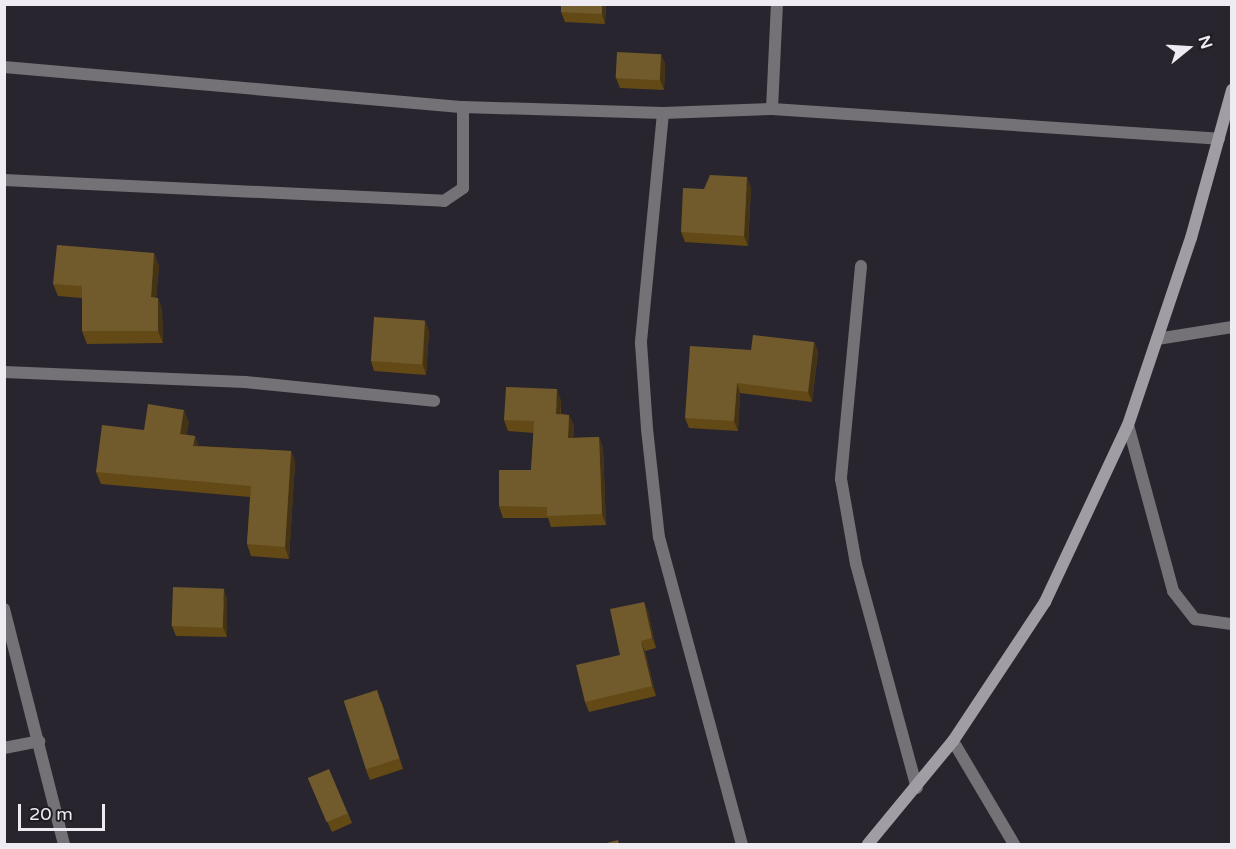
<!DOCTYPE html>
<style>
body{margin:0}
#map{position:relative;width:1236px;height:849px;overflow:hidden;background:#29252e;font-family:"Varela Round",sans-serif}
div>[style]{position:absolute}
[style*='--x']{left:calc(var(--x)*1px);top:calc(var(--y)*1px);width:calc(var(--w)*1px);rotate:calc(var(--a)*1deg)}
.street>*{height:12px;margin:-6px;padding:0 6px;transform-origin:6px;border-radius:6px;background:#747276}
.secondary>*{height:12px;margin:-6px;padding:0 6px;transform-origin:6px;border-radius:6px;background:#a09da4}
.wall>*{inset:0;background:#624916}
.shaded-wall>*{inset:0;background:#453315}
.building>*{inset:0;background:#715b2d;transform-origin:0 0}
span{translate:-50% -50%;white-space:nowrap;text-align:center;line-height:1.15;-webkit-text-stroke:6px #1f1c24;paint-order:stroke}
.frame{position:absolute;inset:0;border:6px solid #eeecf2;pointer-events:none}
.north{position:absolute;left:1158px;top:18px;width:60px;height:60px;-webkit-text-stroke:4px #1f1c24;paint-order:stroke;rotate:72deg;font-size:16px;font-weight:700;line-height:24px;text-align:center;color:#eeecf2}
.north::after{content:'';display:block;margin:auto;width:21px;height:27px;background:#eeecf2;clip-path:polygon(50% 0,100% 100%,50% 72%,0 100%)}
.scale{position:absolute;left:18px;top:804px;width:87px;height:27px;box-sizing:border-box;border:3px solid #eeecf2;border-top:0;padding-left:8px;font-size:18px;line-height:21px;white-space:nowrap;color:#eeecf2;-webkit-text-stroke:4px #1f1c24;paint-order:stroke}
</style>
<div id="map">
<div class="street">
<div style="--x:4;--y:67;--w:461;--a:5"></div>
<div style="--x:463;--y:107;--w:200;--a:1.7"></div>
<div style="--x:663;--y:113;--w:109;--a:-2.1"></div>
<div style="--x:772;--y:109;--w:448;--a:3.8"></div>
<div style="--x:772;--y:109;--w:105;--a:-87.3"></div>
<div style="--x:663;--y:113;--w:231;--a:95.5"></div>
<div style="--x:641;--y:343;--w:86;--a:86"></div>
<div style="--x:647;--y:429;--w:109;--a:83.7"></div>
<div style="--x:659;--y:537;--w:318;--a:74.9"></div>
<div style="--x:4;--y:180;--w:441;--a:2.7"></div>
<div style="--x:444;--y:201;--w:23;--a:-34"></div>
<div style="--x:463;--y:188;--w:81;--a:-90"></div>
<div style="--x:861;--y:266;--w:214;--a:95.4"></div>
<div style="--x:841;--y:479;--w:86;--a:80"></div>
<div style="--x:856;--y:564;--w:232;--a:74.8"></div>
<div style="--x:1157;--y:339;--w:76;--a:-9.1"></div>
<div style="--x:4;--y:372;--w:241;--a:2.4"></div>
<div style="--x:245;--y:382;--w:190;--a:5.7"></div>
<div style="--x:1128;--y:425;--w:172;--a:74.8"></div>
<div style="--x:1173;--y:591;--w:36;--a:52"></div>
<div style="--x:1195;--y:619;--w:37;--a:8"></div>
<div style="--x:4;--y:609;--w:243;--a:75.7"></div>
<div style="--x:953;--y:741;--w:120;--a:59.4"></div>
<div style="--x:4;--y:748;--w:36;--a:-11"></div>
</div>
<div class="secondary">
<div style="--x:868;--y:844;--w:134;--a:-50.5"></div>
<div style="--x:953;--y:741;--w:167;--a:-56.5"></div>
<div style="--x:1045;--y:602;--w:195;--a:-64.9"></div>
<div style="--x:1128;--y:425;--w:197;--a:-71.4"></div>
<div style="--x:1191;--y:238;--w:154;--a:-74.5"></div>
</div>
<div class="wall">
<div style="clip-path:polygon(606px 4px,605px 24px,565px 22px,561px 12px)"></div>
<div style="clip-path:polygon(661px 54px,665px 64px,664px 90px,620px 88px,616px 78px)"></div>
<div style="clip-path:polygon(751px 187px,748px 246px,685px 242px,681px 232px,704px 189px)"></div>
<div style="clip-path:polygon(154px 253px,159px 266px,156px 298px,158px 298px,162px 310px,163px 343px,87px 344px,82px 331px,82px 298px,58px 296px,53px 284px)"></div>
<div style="clip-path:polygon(425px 321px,429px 331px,426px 375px,374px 371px,371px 361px)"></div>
<div style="clip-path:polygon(814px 342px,818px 352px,812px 402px,740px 393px,738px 431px,689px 428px,685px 418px,751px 350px)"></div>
<div style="clip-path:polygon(561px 400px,561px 414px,569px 415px,574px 426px,573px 438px,599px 437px,603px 449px,606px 525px,551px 527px,548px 518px,503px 518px,499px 506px,531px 470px,534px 433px,508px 431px,504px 420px)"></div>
<div style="clip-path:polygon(189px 422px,186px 435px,195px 436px,198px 446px,291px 451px,295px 462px,289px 559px,251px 556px,247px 544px,250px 497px,101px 484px,96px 472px,144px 430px)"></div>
<div style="clip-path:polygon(227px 599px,227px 637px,176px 636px,172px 626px)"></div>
<div style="clip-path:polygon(644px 602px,648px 612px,656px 648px,645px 651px,656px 696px,589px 712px,585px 702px,620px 655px)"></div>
<div style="clip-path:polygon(381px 700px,403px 769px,370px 780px,366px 770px)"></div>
<div style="clip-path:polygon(308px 778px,348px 813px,352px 823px,332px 832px)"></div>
</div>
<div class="shaded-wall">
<div style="clip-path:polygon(602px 4px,606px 4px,605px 24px,602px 14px)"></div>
<div style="clip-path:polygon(661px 54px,665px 64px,664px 90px,660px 80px)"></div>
<div style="clip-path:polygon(747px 177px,751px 187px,748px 246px,744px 236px)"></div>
<div style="clip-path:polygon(154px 253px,159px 266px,155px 310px,151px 297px)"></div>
<div style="clip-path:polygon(158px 298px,162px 310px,163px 343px,158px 331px)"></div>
<div style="clip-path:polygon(425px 321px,429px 331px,426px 375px,423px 365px)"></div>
<div style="clip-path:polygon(814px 342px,818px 352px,812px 402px,808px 392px)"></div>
<div style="clip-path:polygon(737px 383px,740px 393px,738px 431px,734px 421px)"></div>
<div style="clip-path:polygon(557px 389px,561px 400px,560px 425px,556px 414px)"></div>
<div style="clip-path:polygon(184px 410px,189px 422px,185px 446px,180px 434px)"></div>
<div style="clip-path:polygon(569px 415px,574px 426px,572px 450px,568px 438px)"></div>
<div style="clip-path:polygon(195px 436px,199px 448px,193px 446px)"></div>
<div style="clip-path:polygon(599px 437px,603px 449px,606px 525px,602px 514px)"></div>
<div style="clip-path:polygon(291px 451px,295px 462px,289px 559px,285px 547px)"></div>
<div style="clip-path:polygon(224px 589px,227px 599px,227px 637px,223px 627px)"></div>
<div style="clip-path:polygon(644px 602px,648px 612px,656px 648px,652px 638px)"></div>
<div style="clip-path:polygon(641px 641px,645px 651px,656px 696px,652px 686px)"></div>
</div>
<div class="building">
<div style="clip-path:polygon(561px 4px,602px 4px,602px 14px,561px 12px)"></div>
<div style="left:617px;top:52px;width:44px;height:26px;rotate:3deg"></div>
<div style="clip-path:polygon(710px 175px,747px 177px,744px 236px,681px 232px,683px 188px,704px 189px)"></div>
<div style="clip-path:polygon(57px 245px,154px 253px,151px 297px,158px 298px,158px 331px,82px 331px,82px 286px,53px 284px)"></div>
<div style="left:374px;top:317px;width:51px;height:44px;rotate:4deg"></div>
<div style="clip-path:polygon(753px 335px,814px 342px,808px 392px,737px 383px,734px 421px,685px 418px,690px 346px,751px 350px)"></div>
<div style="clip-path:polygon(506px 387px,557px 389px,556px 414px,569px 415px,568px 438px,599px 437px,602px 514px,547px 516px,547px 507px,499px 506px,499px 470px,531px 470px,534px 421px,504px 420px)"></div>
<div style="clip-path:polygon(148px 404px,184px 410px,180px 434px,195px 436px,193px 446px,291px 451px,285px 547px,247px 544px,251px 486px,96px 472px,102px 425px,144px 430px)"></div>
<div style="left:173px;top:587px;width:51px;height:39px;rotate:2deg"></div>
<div style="clip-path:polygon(644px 602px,652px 638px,641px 641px,652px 686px,585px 702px,576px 665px,620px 655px,610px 609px)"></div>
<div style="left:377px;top:690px;width:72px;height:35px;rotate:72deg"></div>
<div style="left:329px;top:769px;width:48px;height:23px;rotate:67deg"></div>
<div style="clip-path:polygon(618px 840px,619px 844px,603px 844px)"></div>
</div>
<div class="frame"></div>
<div class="north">N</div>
<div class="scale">20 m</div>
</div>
